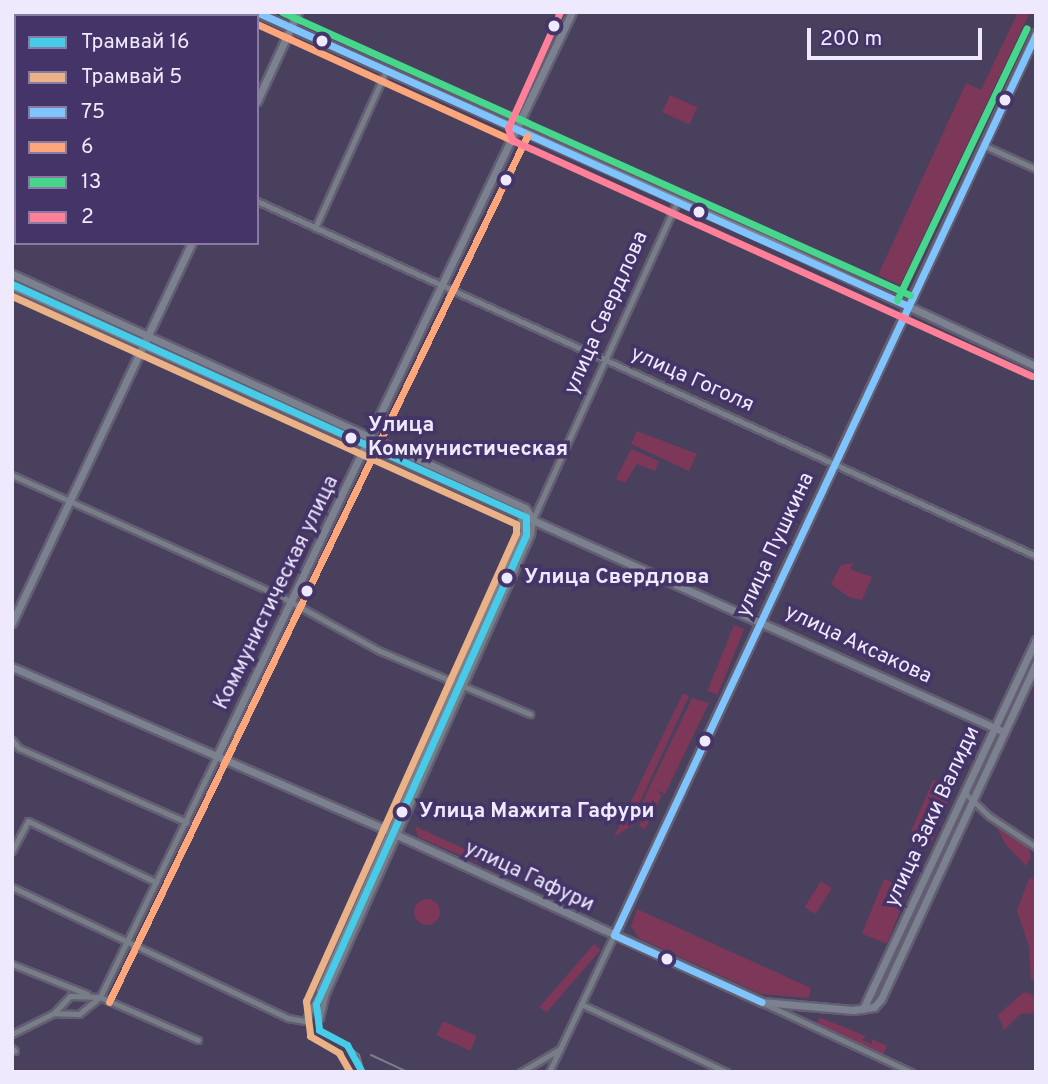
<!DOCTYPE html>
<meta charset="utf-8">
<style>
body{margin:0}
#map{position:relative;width:1048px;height:1084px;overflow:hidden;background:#48405c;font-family:Overpass,sans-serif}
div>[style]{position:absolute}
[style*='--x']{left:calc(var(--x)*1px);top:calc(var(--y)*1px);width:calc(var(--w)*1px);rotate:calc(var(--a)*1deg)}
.green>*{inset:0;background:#7d3759;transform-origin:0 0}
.round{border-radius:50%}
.roads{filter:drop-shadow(2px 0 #635e73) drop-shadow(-2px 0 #635e73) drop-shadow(0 2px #635e73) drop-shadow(0 -2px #635e73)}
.street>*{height:5px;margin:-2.5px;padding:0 2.5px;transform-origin:2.5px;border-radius:2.5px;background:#787e87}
.secondary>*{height:7px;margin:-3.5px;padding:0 3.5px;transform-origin:3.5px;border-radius:3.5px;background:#7b818e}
.tram>*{height:2px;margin:-1px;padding:0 1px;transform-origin:1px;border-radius:1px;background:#7c7c8a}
.bus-1>*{height:7px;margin:-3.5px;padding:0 3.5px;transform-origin:3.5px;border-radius:3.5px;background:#80c4ff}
.bus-2>*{height:7px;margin:-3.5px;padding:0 3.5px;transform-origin:3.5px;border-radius:3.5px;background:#fea67b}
.bus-3>*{height:7px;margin:-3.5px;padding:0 3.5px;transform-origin:3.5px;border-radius:3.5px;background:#46d78d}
.bus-4>*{height:7px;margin:-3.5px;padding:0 3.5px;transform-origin:3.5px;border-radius:3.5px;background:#ff8098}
.tram-1>*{height:7px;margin:-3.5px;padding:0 3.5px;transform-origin:3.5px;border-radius:3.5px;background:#46cce9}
.tram-2>*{height:7px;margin:-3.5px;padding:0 3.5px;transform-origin:3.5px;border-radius:3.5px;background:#ebb288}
.dots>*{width:19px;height:19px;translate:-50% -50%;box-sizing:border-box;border:4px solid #443468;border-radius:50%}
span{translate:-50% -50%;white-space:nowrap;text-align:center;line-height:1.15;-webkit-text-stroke:7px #443468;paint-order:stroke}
.street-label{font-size:21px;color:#eee9fd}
.stop-label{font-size:21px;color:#eee9fd;font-weight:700}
.left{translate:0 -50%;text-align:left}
.frame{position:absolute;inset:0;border:14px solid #eee9fd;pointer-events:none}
.legend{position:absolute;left:14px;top:14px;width:245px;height:231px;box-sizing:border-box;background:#443468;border:2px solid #887ca4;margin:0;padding:9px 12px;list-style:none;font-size:21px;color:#eee9fd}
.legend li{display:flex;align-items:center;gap:14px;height:35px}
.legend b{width:35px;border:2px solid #887ca4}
.scale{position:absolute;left:807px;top:28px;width:175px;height:32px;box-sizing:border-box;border:4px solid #eee9fd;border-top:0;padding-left:9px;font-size:21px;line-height:24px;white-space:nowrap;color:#eee9fd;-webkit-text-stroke:5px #443468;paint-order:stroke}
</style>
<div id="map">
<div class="green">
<div style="clip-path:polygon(1018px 12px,1030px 12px,900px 285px,878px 275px,966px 83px,981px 90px)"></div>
<div style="left:670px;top:95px;width:30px;height:19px;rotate:24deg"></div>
<div style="clip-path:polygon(637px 431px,697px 454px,689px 471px,631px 444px)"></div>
<div style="clip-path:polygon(631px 449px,659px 461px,655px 471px,637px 464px,625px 483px,616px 479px)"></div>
<div style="clip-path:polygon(853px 563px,850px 569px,872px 577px,862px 600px,849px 597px,831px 584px,841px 565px)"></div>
<div style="left:734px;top:625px;width:11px;height:71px;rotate:22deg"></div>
<div style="clip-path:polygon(683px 693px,689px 696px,638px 806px,636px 823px,614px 837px)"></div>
<div style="clip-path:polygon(692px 698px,709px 703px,665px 794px,656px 790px,662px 795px,645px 829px,639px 826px,647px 809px,641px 805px)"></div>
<div style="left:933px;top:780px;width:23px;height:56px;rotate:23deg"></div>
<div style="clip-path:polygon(415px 826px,495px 863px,496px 871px,418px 837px)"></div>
<div style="clip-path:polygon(996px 826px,1028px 846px,1031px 857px,1026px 866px,1006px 845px)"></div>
<div style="clip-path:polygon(1030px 877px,1036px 881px,1036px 979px,1031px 981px,1029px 947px,1017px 910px)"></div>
<div style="left:884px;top:879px;width:27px;height:59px;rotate:22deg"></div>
<div style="left:821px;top:881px;width:13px;height:31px;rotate:32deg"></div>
<div class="round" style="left:414px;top:899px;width:26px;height:26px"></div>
<div style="clip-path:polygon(637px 909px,811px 988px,809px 998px,761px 994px,639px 938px,631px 926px)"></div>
<div style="left:594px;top:944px;width:9px;height:83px;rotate:41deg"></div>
<div style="clip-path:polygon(1024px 992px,1036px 996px,1036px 1013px,1020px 1014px,1004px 1030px,998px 1015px)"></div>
<div style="clip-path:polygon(819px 1017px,866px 1036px,862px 1040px,872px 1044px,872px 1039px,887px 1046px,883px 1055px,817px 1025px)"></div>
<div style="left:443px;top:1021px;width:37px;height:16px;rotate:24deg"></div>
</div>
<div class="roads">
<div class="street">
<div style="--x:20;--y:16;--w:4;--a:-76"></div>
<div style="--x:12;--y:31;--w:8;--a:-60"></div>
<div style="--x:12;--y:90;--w:4;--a:14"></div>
<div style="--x:983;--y:145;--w:58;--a:24.4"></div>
<div style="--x:257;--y:201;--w:856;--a:24.5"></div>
<div style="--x:315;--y:228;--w:172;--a:-65.7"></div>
<div style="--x:12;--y:475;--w:296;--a:24.3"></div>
<div style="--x:282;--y:597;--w:112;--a:28.9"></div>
<div style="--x:380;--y:651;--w:163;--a:22.8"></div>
<div style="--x:12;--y:740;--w:11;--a:49"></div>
<div style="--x:19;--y:748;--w:183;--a:23.9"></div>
<div style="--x:964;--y:792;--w:35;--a:44"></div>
<div style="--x:989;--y:816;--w:56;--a:33.4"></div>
<div style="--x:12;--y:851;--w:34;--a:-62"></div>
<div style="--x:28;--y:821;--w:142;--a:25.5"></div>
<div style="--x:12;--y:887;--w:306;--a:25.4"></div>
<div style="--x:288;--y:1018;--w:17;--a:10"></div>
<div style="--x:305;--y:1021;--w:35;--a:-63"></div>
<div style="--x:12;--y:964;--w:81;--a:21.8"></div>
<div style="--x:581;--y:1004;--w:160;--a:25.1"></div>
<div style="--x:765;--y:1004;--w:161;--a:25"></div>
<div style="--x:320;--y:1018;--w:26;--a:-77"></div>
<div style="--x:326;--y:993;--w:503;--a:-65.93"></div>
<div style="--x:531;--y:534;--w:15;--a:-82"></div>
<div style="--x:533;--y:519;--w:350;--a:-65.6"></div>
<div style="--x:12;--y:1034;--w:47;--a:-26.6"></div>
<div style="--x:54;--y:1013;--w:23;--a:-47"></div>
<div style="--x:70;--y:996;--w:30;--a:2"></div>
<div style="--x:100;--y:997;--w:27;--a:141"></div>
<div style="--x:79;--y:1014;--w:25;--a:-178"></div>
<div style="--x:198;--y:1040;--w:107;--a:-156.3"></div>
<div style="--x:100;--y:997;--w:268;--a:-64.1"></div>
<div style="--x:12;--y:1048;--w:4;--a:45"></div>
<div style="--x:521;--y:1072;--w:45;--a:-30.5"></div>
<div style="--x:549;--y:1072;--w:152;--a:-64.6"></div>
</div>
<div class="secondary">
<div style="--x:256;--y:12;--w:565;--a:24.02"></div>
<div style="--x:772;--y:242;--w:292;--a:25.2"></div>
<div style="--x:257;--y:101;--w:98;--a:-65.3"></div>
<div style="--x:12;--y:274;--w:564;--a:24.52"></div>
<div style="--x:525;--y:508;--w:14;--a:54"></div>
<div style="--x:12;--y:286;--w:1088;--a:24.21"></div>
<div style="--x:12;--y:623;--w:420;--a:-64.7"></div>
<div style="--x:12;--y:667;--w:404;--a:23.5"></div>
<div style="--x:382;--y:828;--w:418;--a:24.6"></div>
<div style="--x:762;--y:1002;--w:91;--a:5"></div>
<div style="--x:853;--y:1010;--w:21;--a:-8"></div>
<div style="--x:874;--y:1007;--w:11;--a:-49"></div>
<div style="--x:881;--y:999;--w:369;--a:-65.2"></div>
<div style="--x:217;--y:756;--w:824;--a:-64.49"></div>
<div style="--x:614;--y:935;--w:996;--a:-64.93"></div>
<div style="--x:320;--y:990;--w:502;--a:-66.04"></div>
<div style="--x:524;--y:531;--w:14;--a:-102"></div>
<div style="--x:863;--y:1009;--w:408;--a:-64.9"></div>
</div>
</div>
<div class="tram">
<div style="--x:347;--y:1045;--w:16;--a:40"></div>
<div style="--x:359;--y:1055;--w:18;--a:74"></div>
<div style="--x:371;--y:1055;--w:40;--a:25"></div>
</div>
<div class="bus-1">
<div style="--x:257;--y:12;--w:712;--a:24.3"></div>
<div style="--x:614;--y:935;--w:995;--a:-64.9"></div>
<div style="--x:614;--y:935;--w:162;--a:24.4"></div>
</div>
<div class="bus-2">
<div style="--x:257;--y:24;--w:282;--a:24.5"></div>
<div style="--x:109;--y:1002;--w:962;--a:-64.23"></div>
</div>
<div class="bus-3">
<div style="--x:282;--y:12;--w:689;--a:24.26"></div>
<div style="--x:897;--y:300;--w:301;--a:-64.5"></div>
</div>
<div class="bus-4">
<div style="--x:560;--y:12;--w:127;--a:114.1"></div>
<div style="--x:508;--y:128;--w:13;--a:72"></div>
<div style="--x:512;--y:140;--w:571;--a:24.41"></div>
</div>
<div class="tram-1">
<div style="--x:12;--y:284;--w:564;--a:24.39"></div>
<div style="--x:526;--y:517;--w:18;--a:90"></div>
<div style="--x:526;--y:535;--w:514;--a:114.12"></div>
<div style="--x:316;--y:1004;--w:26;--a:83"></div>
<div style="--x:319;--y:1030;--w:32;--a:28"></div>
<div style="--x:347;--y:1045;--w:31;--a:61"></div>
</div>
<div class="tram-2">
<div style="--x:12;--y:296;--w:553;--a:24.34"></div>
<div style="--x:516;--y:524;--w:9;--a:90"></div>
<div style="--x:516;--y:533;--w:513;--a:114.17"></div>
<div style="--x:306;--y:1001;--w:35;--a:83"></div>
<div style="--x:310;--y:1036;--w:34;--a:30"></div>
<div style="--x:339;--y:1053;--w:22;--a:60"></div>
</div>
<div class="dots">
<div style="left:554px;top:26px;background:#eee9fd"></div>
<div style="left:322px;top:41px;background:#eee9fd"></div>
<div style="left:1005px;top:100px;background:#eee9fd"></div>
<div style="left:506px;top:180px;background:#eee9fd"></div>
<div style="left:699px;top:212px;background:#eee9fd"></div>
<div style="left:351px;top:438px;background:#eee9fd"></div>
<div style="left:507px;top:578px;background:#eee9fd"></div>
<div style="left:307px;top:591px;background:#eee9fd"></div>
<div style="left:705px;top:741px;background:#eee9fd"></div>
<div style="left:402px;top:812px;background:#eee9fd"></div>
<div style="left:667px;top:959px;background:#eee9fd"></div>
</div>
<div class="street-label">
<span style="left:607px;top:313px;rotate:-66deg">улица Свердлова</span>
<span style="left:692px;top:380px;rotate:24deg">улица Гоголя</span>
<span style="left:776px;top:545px;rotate:-65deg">улица Пушкина</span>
<span style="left:277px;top:593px;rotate:-64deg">Коммунистическая улица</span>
<span style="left:858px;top:645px;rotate:25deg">улица Аксакова</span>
<span style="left:933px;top:817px;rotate:-65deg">улица Заки Валиди</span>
<span style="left:529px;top:877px;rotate:25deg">улица Гафури</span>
</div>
<div class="stop-label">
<span class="left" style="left:368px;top:438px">Улица<br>Коммунистическая</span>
<span class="left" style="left:524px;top:578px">Улица Свердлова</span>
<span class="left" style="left:419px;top:812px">Улица Мажита Гафури</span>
</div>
<div class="frame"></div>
<ul class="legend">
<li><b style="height:9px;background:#46cce9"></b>Трамвай 16</li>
<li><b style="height:9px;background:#ebb288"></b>Трамвай 5</li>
<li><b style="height:9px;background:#80c4ff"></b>75</li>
<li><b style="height:9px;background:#fea67b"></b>6</li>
<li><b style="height:9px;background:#46d78d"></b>13</li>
<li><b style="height:9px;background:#ff8098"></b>2</li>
</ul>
<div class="scale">200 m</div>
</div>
